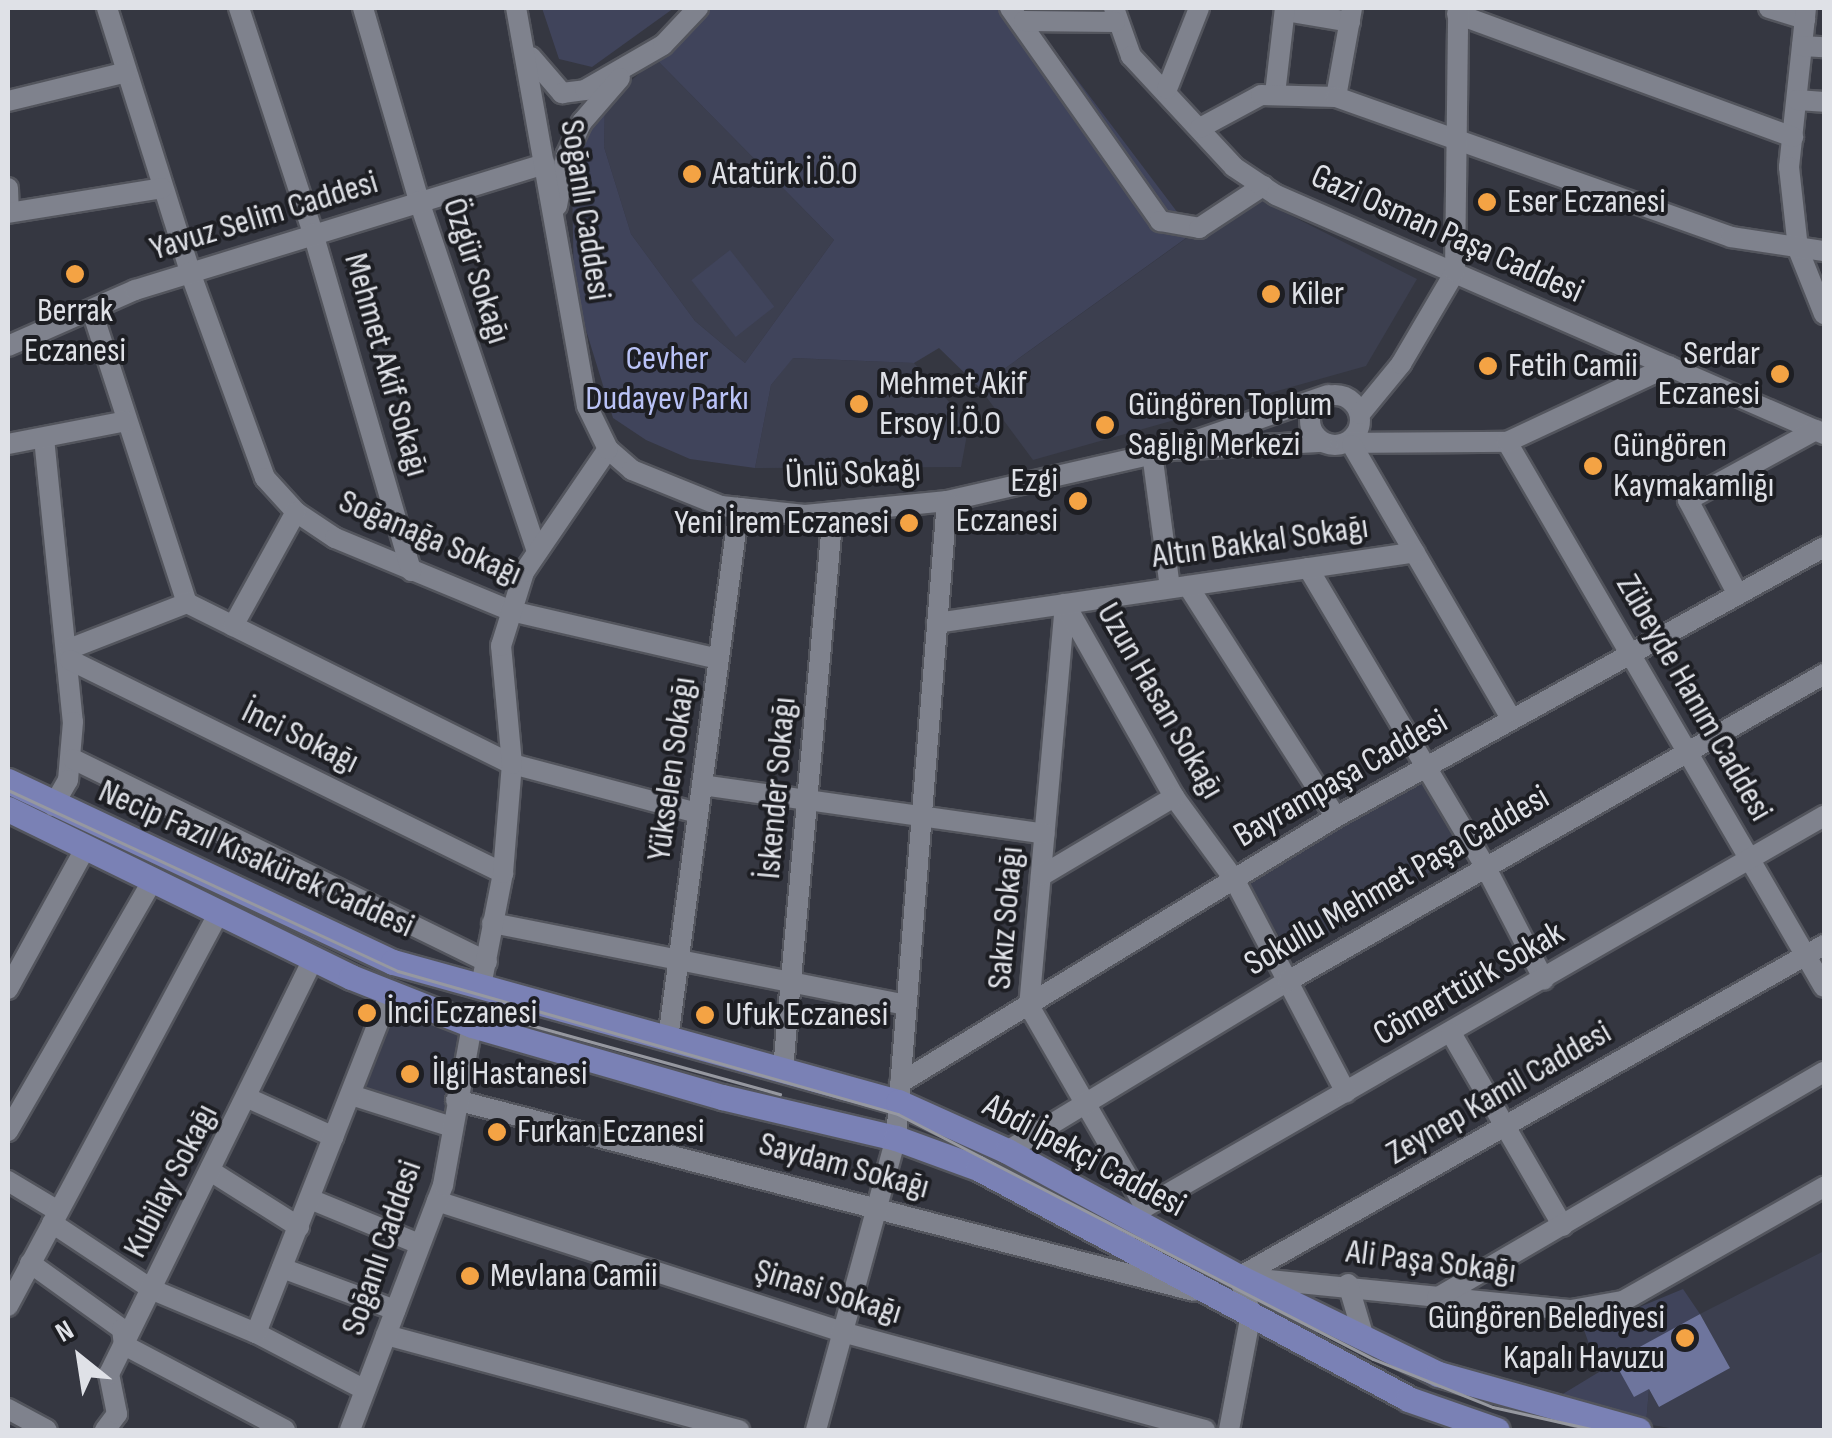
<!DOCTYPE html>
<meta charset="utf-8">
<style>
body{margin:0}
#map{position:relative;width:1832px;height:1438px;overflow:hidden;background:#353741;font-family:"Sofia Sans Condensed",sans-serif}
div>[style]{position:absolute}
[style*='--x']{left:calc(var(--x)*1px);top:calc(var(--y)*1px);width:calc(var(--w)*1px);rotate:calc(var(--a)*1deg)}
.built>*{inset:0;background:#3c3f4f;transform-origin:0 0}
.green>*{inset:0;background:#40445b;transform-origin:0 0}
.water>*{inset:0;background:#6e759d}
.roads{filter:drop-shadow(2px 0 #53555d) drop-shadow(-2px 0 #53555d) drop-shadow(0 2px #53555d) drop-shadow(0 -2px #53555d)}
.minor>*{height:20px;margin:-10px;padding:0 10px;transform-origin:10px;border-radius:10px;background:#7f828d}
.minor>.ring{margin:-10px;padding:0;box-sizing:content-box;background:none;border:20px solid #7f828d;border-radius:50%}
.major>*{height:25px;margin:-12.5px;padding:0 12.5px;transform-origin:12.5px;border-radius:12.5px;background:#7a81b5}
.tram>*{height:2.5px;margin:-1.25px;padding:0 1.25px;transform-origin:1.25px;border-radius:1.25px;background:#9698a0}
.dots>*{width:28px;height:28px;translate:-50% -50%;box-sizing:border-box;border:5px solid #1d1e23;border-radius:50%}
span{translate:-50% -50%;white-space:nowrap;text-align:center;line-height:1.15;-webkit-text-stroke:8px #1d1e23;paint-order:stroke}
.poi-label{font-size:35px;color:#dfe1e7}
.left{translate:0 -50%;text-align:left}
.right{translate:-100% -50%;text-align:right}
.street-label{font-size:35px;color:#dfe1e7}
.park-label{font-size:35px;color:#bac3f7}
.frame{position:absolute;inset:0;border:10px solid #dfe1e7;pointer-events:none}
.north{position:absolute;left:30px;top:1308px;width:100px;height:100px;-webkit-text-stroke:8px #1d1e23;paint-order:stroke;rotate:330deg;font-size:28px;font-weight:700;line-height:40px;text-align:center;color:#dfe1e7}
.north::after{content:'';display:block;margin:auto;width:35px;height:45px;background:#dfe1e7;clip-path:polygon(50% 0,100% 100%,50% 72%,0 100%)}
</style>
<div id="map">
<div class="built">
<div style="clip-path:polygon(656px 59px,834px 240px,745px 363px,695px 321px,631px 234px,604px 147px,605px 103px)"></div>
<div style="clip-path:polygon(1248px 194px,1417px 279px,1366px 366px,1033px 460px,979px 387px)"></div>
<div style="clip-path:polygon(792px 358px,914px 363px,969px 424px,961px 467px,755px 468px,771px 385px)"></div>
<div style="left:1420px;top:779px;width:85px;height:202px;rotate:59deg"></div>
<div style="clip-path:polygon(392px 1002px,466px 1034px,443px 1117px,359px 1088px)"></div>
<div style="clip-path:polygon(1824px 1251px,1824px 1430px,1681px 1430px,1646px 1424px,1649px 1389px,1659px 1407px,1729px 1368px,1700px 1314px)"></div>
</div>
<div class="green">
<div style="clip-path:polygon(542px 8px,674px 8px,592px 67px,559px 59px)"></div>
<div style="clip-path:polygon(700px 8px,1023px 8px,1193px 233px,979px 387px,939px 348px,914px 363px,793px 358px,771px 385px,755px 468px,690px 459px,646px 440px,613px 418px,574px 291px,572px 180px,577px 149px,605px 103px,604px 147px,631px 234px,695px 321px,745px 363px,834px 240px,656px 59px)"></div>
<div style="left:730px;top:250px;width:72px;height:49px;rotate:52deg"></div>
<div style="clip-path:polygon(1683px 1289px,1700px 1314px,1614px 1362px,1649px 1389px,1646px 1424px,1548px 1403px,1599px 1372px,1584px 1330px)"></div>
</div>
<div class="water">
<div style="clip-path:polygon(1700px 1314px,1730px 1368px,1659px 1407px,1649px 1389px,1634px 1397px,1614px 1361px)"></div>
</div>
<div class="roads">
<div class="minor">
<div style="--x:107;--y:8;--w:277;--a:72.5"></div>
<div style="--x:190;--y:272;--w:219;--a:70"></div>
<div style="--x:265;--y:478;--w:46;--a:47.6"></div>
<div style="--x:296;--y:512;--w:47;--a:33.7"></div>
<div style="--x:335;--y:538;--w:191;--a:22.5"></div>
<div style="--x:511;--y:611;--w:213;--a:13"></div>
<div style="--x:239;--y:8;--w:237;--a:71.8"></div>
<div style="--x:313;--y:233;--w:352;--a:73.8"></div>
<div style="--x:363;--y:8;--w:201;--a:73.8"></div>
<div style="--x:419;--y:201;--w:370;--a:71.4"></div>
<div style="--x:1010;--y:8;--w:261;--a:54.8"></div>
<div style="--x:1160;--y:221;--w:40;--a:10"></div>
<div style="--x:1199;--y:228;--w:77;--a:-33.3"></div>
<div style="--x:1114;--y:8;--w:51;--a:70.5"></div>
<div style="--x:1131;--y:56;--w:151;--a:47.1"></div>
<div style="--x:1234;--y:167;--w:50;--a:33.7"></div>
<div style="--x:1276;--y:195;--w:598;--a:23.56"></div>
<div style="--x:1769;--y:8;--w:38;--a:17"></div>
<div style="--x:1806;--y:8;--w:160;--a:96.1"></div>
<div style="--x:1789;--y:167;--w:82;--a:83.7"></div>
<div style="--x:1798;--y:249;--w:70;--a:68.2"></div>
<div style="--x:1285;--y:11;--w:66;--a:9.6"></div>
<div style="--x:1457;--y:14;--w:358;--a:20.1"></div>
<div style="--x:1024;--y:21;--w:91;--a:0.6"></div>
<div style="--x:1802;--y:46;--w:22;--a:3"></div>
<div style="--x:531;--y:57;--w:48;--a:49.3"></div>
<div style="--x:562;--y:93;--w:23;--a:-7"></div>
<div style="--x:585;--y:90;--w:90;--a:-30"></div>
<div style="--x:663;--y:45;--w:51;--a:-46.6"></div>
<div style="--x:1167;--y:89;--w:87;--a:-68.4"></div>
<div style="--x:1275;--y:94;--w:87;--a:-83.4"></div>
<div style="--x:1336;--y:97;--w:90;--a:-79.8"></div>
<div style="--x:1797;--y:100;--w:27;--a:4"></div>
<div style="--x:8;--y:101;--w:122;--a:-13.7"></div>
<div style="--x:1200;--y:128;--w:69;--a:-28.4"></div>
<div style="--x:1261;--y:95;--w:75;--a:1.5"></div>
<div style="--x:1336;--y:97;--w:419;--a:19.5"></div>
<div style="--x:1731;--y:237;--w:94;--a:8.6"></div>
<div style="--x:8;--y:188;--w:24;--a:88"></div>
<div style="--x:557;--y:206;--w:51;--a:-79.8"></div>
<div style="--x:566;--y:156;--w:38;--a:-65"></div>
<div style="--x:582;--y:122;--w:58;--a:-49.2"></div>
<div style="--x:8;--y:213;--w:156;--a:-9.2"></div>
<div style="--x:92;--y:311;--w:307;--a:72"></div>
<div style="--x:187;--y:603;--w:363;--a:26.4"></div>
<div style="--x:512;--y:764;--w:192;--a:14.8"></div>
<div style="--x:8;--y:346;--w:139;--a:-23.8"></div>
<div style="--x:135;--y:290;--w:429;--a:-17.1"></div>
<div class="ring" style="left:1310px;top:395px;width:30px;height:30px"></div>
<div style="--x:1360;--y:414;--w:65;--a:-50.6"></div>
<div style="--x:1401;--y:364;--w:107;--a:-59.6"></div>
<div style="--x:1455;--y:272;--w:264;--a:-89.3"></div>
<div style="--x:44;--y:438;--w:285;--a:84.2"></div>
<div style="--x:73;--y:722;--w:58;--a:94.9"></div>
<div style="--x:68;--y:780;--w:30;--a:120"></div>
<div style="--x:1192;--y:442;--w:144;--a:-19.1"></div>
<div style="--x:1507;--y:442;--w:630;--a:59.82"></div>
<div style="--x:1346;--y:443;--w:161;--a:-0.4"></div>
<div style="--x:1507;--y:442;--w:179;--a:-25.1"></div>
<div style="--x:8;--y:444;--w:120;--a:-11"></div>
<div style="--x:1352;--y:445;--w:316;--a:59.8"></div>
<div style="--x:608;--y:449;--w:32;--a:41"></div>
<div style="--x:632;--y:470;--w:96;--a:22"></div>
<div style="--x:721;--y:506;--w:84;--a:6.1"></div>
<div style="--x:805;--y:515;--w:143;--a:-5.6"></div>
<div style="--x:947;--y:501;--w:231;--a:-12.8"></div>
<div style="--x:1172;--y:450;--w:150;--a:-3.1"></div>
<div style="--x:1152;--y:453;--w:136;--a:82.4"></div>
<div style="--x:1308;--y:568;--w:347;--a:59.3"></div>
<div style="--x:1485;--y:866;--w:128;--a:62.6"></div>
<div style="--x:1188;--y:586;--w:274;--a:57.4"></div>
<div style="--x:1737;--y:593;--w:105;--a:-117.8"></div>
<div style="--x:1688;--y:500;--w:146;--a:-28.7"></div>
<div style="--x:1065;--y:604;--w:404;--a:95.1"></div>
<div style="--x:1029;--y:1006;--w:232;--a:60"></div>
<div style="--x:1145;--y:1207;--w:784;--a:-29.94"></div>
<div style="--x:1065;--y:604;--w:222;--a:60.5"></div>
<div style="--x:1174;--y:797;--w:102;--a:53.8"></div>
<div style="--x:1234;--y:879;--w:241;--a:62.3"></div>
<div style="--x:937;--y:623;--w:483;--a:-8.4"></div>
<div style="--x:233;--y:626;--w:130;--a:-61.1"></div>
<div style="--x:69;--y:649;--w:127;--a:-21.3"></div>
<div style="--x:70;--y:660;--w:483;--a:26.2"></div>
<div style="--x:73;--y:759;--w:461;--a:26.1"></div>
<div style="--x:702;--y:785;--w:346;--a:8.1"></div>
<div style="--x:1041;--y:876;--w:155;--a:-30.7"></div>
<div style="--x:492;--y:923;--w:422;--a:11.2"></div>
<div style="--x:481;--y:986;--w:115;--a:-79"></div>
<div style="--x:503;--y:873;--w:109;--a:-85.3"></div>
<div style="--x:512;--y:764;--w:119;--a:-95.3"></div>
<div style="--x:501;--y:646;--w:77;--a:-72.7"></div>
<div style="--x:524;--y:572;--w:149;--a:-55.7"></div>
<div style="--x:608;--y:449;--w:48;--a:-116"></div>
<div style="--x:587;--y:406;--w:404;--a:-100.1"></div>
<div style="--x:8;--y:989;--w:160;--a:-61.2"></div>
<div style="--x:1451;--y:1033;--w:223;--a:59.9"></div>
<div style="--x:668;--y:1039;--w:536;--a:-82.38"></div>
<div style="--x:783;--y:1069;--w:559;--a:-84.87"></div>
<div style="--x:900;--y:1083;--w:511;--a:-31.39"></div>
<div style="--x:1336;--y:817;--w:558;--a:-28.95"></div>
<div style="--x:351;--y:1095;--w:106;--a:17.6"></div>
<div style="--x:248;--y:1098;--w:94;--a:24.4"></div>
<div style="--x:456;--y:1100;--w:762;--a:14.51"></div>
<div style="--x:8;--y:1131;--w:286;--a:-60"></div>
<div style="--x:1007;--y:1151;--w:328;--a:-31.2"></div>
<div style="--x:1288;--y:981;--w:618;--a:-29.8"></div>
<div style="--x:212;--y:1172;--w:103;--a:32.3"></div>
<div style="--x:8;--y:1181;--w:58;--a:31"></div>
<div style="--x:310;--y:1199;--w:118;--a:22.4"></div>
<div style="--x:437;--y:1201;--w:426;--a:17.9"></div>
<div style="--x:842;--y:1332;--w:376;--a:15.1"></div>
<div style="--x:52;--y:1223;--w:121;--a:33.6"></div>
<div style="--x:153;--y:1290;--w:112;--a:22.7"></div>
<div style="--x:256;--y:1333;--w:123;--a:27.6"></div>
<div style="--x:30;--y:1263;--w:113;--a:35.7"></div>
<div style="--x:122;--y:1329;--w:16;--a:83"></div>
<div style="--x:124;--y:1345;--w:182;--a:27.8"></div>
<div style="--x:282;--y:1268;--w:121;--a:20.4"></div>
<div style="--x:1249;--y:1278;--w:324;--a:5.7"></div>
<div style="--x:1571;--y:1310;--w:53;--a:-9.8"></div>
<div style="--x:1623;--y:1301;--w:231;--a:-29.6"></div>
<div style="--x:1348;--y:1284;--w:56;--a:73.5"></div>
<div style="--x:1437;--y:1298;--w:448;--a:-30.3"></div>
<div style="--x:8;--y:1306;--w:444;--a:-61.8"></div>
<div style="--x:256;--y:1333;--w:365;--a:-68.5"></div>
<div style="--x:386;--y:1335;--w:366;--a:15.1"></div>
<div style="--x:8;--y:1409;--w:44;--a:28.3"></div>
<div style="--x:105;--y:1430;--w:20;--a:-53"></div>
<div style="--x:117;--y:1414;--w:41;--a:-101.3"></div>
<div style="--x:109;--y:1374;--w:462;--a:-63.8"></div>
<div style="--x:350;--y:1430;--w:262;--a:-69.2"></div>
<div style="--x:443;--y:1185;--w:163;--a:-79.7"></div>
<div style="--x:816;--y:1430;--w:303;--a:-74.7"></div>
<div style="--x:896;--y:1138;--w:639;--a:-85.42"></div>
<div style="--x:1229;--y:1430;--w:118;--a:-79.3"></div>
<div style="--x:1251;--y:1314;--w:39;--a:-108"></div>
<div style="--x:1239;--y:1277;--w:673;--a:-29.58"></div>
</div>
<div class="major">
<div style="--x:8;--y:781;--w:425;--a:25.2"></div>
<div style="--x:393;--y:962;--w:524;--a:15.49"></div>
<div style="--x:898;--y:1102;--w:120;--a:24.2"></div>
<div style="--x:1007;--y:1151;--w:264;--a:28.5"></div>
<div style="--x:1239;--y:1277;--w:221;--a:26"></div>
<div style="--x:1438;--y:1374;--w:208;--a:15.6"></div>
<div style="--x:8;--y:809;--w:382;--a:26.1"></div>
<div style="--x:351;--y:977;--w:130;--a:21.6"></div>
<div style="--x:472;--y:1025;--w:260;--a:16.1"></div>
<div style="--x:722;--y:1097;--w:179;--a:13.3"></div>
<div style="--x:896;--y:1138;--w:87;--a:20.1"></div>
<div style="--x:978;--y:1168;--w:488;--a:28.2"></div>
<div style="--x:1408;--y:1399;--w:94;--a:19.2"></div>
</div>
</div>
<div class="tram">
<div style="--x:8;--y:790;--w:430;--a:24.9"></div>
<div style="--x:398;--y:971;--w:520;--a:15.96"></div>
<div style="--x:898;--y:1114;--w:534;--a:27.28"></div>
<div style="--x:1373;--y:1359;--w:129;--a:21.8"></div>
<div style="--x:1493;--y:1407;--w:106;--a:12.6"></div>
<div style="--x:466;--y:1007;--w:326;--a:15.5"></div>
</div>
<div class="dots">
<div style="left:692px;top:174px;background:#f4a344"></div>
<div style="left:1487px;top:202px;background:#f4a344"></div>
<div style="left:75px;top:274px;background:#f4a344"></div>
<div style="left:1271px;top:294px;background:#f4a344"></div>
<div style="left:1488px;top:366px;background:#f4a344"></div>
<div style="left:1780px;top:374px;background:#f4a344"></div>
<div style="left:859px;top:404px;background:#f4a344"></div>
<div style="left:1105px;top:425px;background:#f4a344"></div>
<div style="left:1593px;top:466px;background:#f4a344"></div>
<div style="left:1078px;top:501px;background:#f4a344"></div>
<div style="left:909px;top:523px;background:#f4a344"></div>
<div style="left:367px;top:1013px;background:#f4a344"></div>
<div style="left:705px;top:1015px;background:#f4a344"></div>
<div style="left:410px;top:1074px;background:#f4a344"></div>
<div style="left:497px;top:1132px;background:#f4a344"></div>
<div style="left:470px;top:1276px;background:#f4a344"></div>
<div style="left:1685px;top:1338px;background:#f4a344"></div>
</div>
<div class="poi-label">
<span class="left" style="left:712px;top:174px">Atatürk İ.Ö.O</span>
<span class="left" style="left:1507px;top:202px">Eser Eczanesi</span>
<span class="left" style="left:1291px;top:294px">Kiler</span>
<span style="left:75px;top:331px">Berrak<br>Eczanesi</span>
<span class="right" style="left:1760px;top:374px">Serdar<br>Eczanesi</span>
<span class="left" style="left:1508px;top:366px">Fetih Camii</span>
<span class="left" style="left:879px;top:404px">Mehmet Akif<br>Ersoy İ.Ö.O</span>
<span class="left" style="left:1128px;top:425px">Güngören Toplum<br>Sağlığı Merkezi</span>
<span class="left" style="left:1613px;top:466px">Güngören<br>Kaymakamlığı</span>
<span class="right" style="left:1058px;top:501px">Ezgi<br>Eczanesi</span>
<span class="right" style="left:889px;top:523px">Yeni İrem Eczanesi</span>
<span class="left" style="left:387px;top:1013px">İnci Eczanesi</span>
<span class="left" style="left:725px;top:1015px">Ufuk Eczanesi</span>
<span class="left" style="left:432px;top:1074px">İlgi Hastanesi</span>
<span class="left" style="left:517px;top:1132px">Furkan Eczanesi</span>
<span class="left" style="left:490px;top:1276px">Mevlana Camii</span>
<span class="right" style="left:1665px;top:1338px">Güngören Belediyesi<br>Kapalı Havuzu</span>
</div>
<div class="street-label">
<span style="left:585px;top:210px;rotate:81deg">Soğanlı Caddesi</span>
<span style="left:264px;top:216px;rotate:-17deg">Yavuz Selim Caddesi</span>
<span style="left:1447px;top:234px;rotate:24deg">Gazi Osman Paşa Caddesi</span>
<span style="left:476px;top:271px;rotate:72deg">Özgür Sokağı</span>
<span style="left:386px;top:365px;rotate:74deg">Mehmet Akif Sokağı</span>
<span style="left:853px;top:474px;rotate:-3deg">Ünlü Sokağı</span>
<span style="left:430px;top:538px;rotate:23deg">Soğanağa Sokağı</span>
<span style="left:1260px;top:542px;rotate:-8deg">Altın Bakkal Sokağı</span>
<span style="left:1694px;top:698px;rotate:60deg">Zübeyde Hanım Caddesi</span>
<span style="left:1160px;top:701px;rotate:60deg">Uzun Hasan Sokağı</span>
<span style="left:300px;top:737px;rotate:26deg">İnci Sokağı</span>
<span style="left:672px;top:769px;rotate:-82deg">Yükselen Sokağı</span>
<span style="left:1341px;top:779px;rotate:-30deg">Bayrampaşa Caddesi</span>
<span style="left:777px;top:788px;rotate:-85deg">İskender Sokağı</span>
<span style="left:256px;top:859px;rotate:24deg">Necip Fazıl Kısakürek Caddesi</span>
<span style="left:1397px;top:881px;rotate:-30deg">Sokullu Mehmet Paşa Caddesi</span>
<span style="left:1006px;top:918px;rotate:-85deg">Sakız Sokağı</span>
<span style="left:1469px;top:984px;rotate:-30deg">Cömerttürk Sokak</span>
<span style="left:1499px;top:1093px;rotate:-30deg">Zeynep Kamil Caddesi</span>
<span style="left:1084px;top:1156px;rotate:28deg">Abdi İpekçi Caddesi</span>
<span style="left:844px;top:1166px;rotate:15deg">Saydam Sokağı</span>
<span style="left:171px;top:1181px;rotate:-63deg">Kubilay Sokağı</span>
<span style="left:382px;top:1248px;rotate:-71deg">Soğanlı Caddesi</span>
<span style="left:1431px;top:1262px;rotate:7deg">Ali Paşa Sokağı</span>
<span style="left:828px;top:1292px;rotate:17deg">Şinasi Sokağı</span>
</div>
<div class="park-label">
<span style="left:667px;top:379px">Cevher<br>Dudayev Parkı</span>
</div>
<div class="frame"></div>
<div class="north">N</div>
</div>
